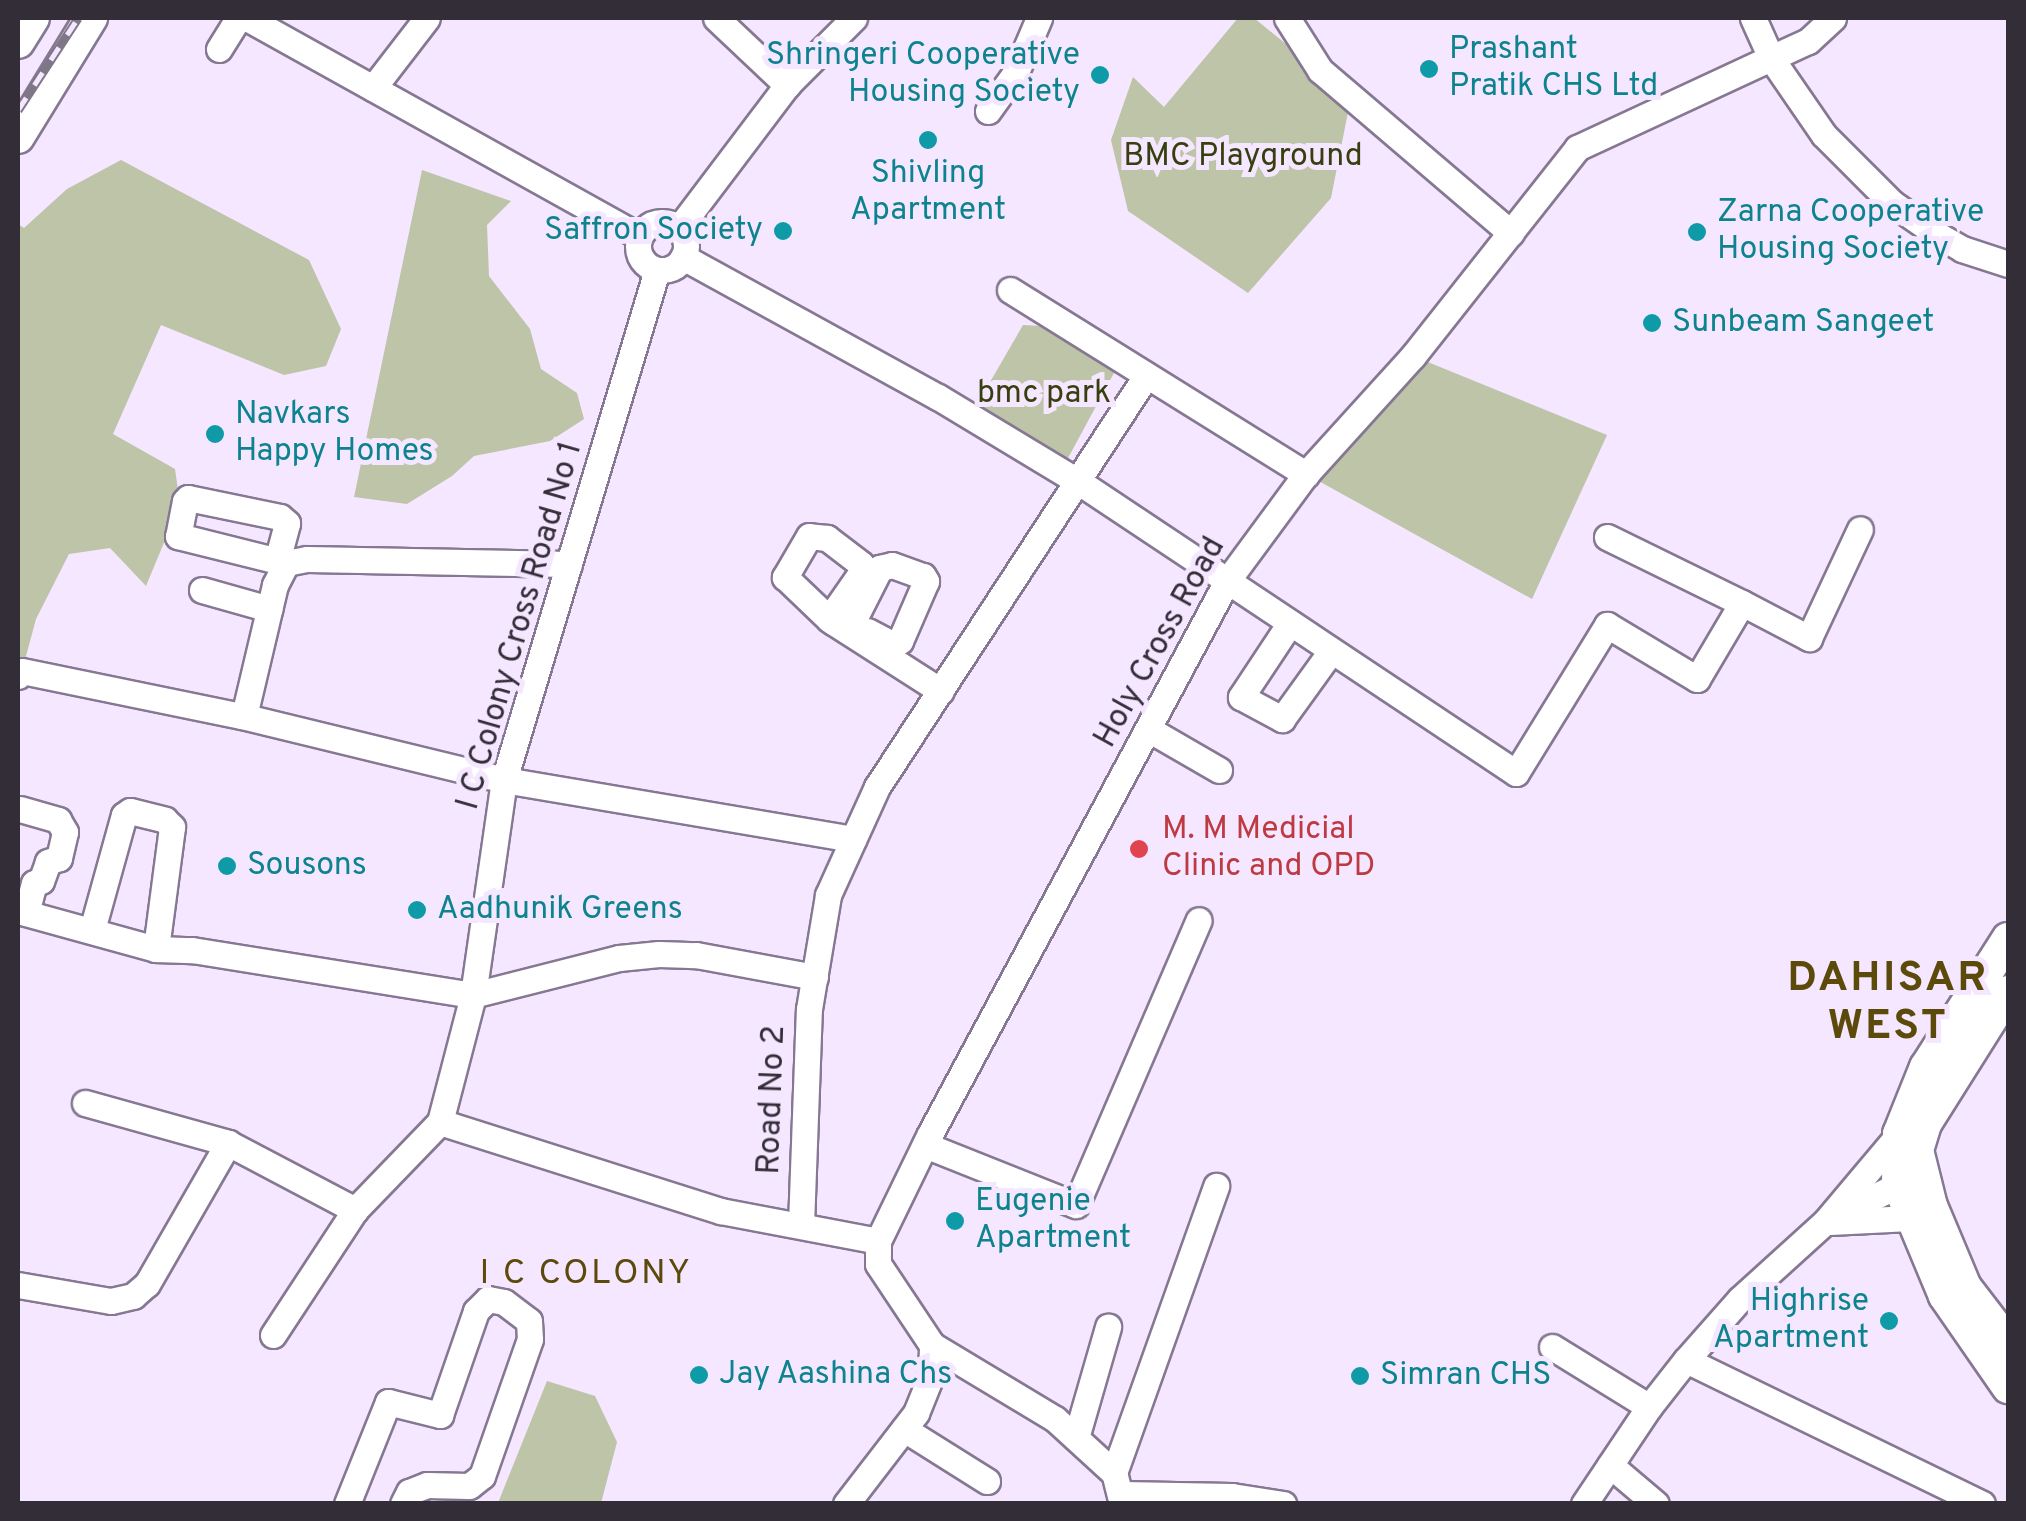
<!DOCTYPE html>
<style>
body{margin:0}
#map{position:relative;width:2026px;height:1521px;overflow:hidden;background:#f4e7ff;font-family:Overpass,sans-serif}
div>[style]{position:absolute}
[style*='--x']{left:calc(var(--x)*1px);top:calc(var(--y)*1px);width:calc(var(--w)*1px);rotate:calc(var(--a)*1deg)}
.green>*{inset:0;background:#bdc4a7}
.roads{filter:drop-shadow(2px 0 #867892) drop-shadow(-2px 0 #867892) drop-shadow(0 2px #867892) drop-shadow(0 -2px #867892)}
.minor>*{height:25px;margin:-12.5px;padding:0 12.5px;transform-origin:12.5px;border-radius:12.5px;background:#fff}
.minor>.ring{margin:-12.5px;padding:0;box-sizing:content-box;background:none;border:25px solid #fff;border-radius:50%}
.major>*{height:32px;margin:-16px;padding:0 16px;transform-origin:16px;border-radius:16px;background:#fff}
.rail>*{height:9px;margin-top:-4.5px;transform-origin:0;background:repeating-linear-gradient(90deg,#f4e7ff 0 15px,#7f7687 0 30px);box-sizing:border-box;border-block:2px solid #7f7687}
.dots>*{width:28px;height:28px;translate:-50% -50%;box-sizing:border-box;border:5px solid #f4e7ff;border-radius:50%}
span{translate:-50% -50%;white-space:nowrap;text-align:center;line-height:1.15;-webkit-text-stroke:10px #f4e7ff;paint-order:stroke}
.culture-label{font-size:32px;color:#0d838f}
.left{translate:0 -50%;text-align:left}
.right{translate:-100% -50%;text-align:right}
.park-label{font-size:32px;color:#373f0e}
.street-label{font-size:32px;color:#332d38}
.health-label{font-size:32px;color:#be3a42}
.neighbourhood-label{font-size:35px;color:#5c4a0a;letter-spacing:2.5px}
.district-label{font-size:42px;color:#5c4a0a;font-weight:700;letter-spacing:2.5px}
.frame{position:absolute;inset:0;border:20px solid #332d38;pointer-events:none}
</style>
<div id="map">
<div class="green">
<div style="clip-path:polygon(1238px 18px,1254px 18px,1351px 97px,1331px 198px,1248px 293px,1128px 211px,1111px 140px,1133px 77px,1164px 107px)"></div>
<div style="clip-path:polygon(121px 160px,309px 260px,341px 329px,326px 366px,284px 375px,161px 325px,113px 434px,175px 469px,180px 504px,146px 586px,110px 548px,69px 554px,36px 619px,22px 671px,18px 673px,18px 224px,24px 228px,67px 189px)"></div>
<div style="clip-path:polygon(422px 170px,511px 201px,487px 225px,489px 276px,530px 329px,541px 369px,577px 393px,584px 419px,550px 441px,474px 456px,452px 476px,407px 504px,354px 497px)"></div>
<div style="clip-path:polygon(1023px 325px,1042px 326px,1121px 360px,1061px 471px,975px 408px)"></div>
<div style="clip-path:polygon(1413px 356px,1607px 435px,1532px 599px,1306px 474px)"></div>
<div style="clip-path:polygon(547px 1381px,595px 1396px,617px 1442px,601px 1503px,498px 1503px)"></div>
</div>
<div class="roads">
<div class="minor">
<div style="--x:247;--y:18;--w:448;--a:29.1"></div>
<div style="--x:716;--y:18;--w:98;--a:43.3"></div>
<div style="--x:1287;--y:18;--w:62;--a:57.6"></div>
<div style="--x:1320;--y:70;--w:251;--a:40.5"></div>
<div style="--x:1833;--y:18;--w:34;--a:137"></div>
<div style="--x:1808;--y:41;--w:41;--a:155.3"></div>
<div style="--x:1771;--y:58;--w:93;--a:55.5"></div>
<div style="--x:1824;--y:135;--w:96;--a:45"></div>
<div style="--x:1892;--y:203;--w:56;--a:34.8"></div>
<div style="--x:1938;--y:235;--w:28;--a:30"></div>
<div style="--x:1962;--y:249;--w:48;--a:18.1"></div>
<div style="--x:219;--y:49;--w:36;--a:-58"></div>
<div style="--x:373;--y:88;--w:88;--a:-52.4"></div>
<div style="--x:988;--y:111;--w:48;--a:-54.3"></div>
<div style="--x:1016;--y:72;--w:59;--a:-66.9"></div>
<div class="ring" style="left:638px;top:222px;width:23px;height:23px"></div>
<div style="--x:679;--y:228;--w:179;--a:-52.9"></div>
<div style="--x:787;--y:85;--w:95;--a:-45"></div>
<div style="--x:683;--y:257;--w:291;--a:28.8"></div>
<div style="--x:938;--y:397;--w:165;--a:31.1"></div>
<div style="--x:1079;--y:482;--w:525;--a:33.66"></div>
<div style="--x:1516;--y:773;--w:174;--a:-58.4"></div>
<div style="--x:1607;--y:625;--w:105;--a:31"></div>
<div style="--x:1697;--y:679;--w:88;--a:-59.4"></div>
<div style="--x:1742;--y:603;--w:76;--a:27.6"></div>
<div style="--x:1809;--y:638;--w:120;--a:-64.9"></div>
<div style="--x:1010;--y:290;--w:349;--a:31.9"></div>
<div style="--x:1607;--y:537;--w:150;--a:26.1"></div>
<div style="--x:277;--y:561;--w:39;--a:-75"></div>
<div style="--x:287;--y:523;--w:9;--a:-139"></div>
<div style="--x:280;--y:517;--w:94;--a:-168.3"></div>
<div style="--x:188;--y:498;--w:4;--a:135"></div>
<div style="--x:185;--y:501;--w:36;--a:101"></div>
<div style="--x:178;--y:536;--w:111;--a:14"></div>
<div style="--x:202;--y:590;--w:70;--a:15.8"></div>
<div style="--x:829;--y:619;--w:60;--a:-55.2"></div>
<div style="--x:863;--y:570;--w:6;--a:-108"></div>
<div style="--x:861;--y:564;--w:43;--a:-142.6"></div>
<div style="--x:827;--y:538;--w:18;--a:-174"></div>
<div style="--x:809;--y:536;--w:48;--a:120.3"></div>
<div style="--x:785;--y:577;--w:61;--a:43.7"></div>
<div style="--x:829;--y:619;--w:5;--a:37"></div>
<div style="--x:833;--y:622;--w:128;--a:32.6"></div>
<div style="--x:1290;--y:623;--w:89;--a:123.5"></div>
<div style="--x:1241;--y:697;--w:47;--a:28.2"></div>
<div style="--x:1282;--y:719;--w:84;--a:-54.2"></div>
<div style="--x:848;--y:631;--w:71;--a:-63.1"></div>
<div style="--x:880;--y:568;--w:12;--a:-14"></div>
<div style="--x:892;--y:565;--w:33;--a:20"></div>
<div style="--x:923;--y:576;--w:6;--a:59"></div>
<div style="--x:926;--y:581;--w:65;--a:113.4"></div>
<div style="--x:900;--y:641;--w:7;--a:146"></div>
<div style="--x:894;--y:645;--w:30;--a:-152"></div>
<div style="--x:18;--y:676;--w:6;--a:-51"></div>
<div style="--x:22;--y:671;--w:225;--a:11.6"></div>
<div style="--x:242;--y:716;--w:270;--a:13.7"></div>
<div style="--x:504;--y:780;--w:354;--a:9.6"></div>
<div style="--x:244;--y:716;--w:135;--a:-76.7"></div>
<div style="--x:275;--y:585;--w:25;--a:-63"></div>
<div style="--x:286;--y:563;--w:21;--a:-11"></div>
<div style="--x:307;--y:559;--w:262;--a:1.1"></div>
<div style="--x:1148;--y:729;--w:82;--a:30"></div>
<div style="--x:20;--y:809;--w:40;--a:16"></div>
<div style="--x:58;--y:820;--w:14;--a:60"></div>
<div style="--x:65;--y:832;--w:27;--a:103"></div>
<div style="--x:59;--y:858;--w:12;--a:160"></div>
<div style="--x:48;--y:862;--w:20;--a:110"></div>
<div style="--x:41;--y:881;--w:7;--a:164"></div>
<div style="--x:34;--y:883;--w:31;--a:105"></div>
<div style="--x:18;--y:911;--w:143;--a:15.4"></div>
<div style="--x:156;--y:949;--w:36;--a:2"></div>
<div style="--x:192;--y:950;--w:285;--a:9.1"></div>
<div style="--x:473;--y:995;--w:151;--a:-14.2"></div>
<div style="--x:619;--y:958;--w:40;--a:-5.7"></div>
<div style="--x:659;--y:954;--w:37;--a:2"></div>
<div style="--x:696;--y:955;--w:121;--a:10.5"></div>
<div style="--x:92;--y:930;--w:119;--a:-74.5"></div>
<div style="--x:124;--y:815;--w:7;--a:-34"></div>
<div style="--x:130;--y:811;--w:36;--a:14"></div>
<div style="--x:165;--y:820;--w:10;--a:45"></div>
<div style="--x:172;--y:827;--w:123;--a:97.5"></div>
<div style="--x:85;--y:1103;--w:148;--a:15.6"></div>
<div style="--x:440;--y:1122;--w:295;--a:17.6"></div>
<div style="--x:721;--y:1211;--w:160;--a:10.8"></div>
<div style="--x:925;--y:1145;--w:162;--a:21.7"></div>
<div style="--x:1076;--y:1205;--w:310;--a:-66.7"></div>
<div style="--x:1838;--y:1215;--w:85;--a:-26.6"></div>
<div style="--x:1830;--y:1222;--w:80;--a:-2.9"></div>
<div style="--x:1910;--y:1218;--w:20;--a:-18"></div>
<div style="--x:801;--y:1225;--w:216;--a:-87.9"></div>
<div style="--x:809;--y:1009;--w:116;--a:-80.5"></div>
<div style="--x:828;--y:895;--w:119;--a:-65.6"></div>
<div style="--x:877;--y:787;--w:491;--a:-56.8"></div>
<div style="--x:18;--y:1285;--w:94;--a:9.8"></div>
<div style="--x:111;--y:1301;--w:23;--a:-13"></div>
<div style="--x:133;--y:1296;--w:18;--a:-41"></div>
<div style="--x:147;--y:1284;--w:163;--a:-60.1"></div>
<div style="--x:228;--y:1143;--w:144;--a:27.8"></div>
<div style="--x:273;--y:1335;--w:149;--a:-56.7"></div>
<div style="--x:355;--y:1210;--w:122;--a:-46"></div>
<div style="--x:440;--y:1122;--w:131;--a:-75.4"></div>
<div style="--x:473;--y:995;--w:217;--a:-81.8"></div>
<div style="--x:504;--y:780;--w:532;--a:-73.3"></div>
<div style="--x:1552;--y:1347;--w:114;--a:31.7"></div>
<div style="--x:1686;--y:1360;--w:329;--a:25.9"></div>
<div style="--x:904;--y:1429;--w:98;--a:32.1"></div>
<div style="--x:1076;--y:1438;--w:116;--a:-73.9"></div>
<div style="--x:1610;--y:1465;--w:60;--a:40.3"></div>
<div style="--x:1114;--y:1473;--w:305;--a:-70.4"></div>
<div style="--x:1121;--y:1494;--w:111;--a:1"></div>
<div style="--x:1232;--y:1496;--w:52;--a:8.9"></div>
<div style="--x:347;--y:1504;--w:110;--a:-68.1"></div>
<div style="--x:388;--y:1402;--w:54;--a:14"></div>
<div style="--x:440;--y:1415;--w:110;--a:-70.9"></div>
<div style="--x:476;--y:1311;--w:17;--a:-45"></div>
<div style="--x:488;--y:1299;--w:16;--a:11"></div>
<div style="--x:504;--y:1302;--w:31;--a:37"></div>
<div style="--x:529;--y:1321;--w:18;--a:87"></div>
<div style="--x:530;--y:1339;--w:145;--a:109.3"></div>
<div style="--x:482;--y:1476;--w:16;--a:142"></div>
<div style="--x:469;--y:1486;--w:42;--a:-178.6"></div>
<div style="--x:427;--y:1485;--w:19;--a:159"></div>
<div style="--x:409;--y:1492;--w:13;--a:117"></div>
<div style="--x:846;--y:1504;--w:115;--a:-52.4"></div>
<div style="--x:916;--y:1413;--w:40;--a:-68"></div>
<div style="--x:931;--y:1376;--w:31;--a:-88"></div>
<div style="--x:1122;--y:1504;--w:32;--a:-104"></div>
<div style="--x:1114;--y:1473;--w:80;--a:-137.5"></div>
<div style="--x:1055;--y:1419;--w:144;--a:-149"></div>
<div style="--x:932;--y:1345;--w:97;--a:-123.7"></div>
<div style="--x:878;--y:1264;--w:23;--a:-90"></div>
<div style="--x:878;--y:1241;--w:119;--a:-64.1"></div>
<div style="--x:930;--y:1134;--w:628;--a:-61.76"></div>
<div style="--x:1227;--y:581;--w:133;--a:-53.6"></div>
<div style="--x:1306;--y:474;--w:159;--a:-47.8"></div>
<div style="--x:1413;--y:356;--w:265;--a:-51.7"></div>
<div style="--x:1577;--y:148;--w:214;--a:-24.9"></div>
<div style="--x:1771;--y:58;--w:44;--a:-114.2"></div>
<div style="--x:1584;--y:1504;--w:117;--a:-56.2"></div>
<div style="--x:1649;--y:1407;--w:60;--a:-51.8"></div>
<div style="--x:1686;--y:1360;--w:81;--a:-48.5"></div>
<div style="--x:1740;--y:1299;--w:115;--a:-42.2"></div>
<div style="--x:1825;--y:1222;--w:115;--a:-49.9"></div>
<div style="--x:1899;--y:1134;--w:8;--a:-23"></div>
</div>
<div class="major">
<div style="--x:18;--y:42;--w:28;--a:-58"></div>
<div style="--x:18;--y:137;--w:140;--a:-58.5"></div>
<div style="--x:2008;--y:939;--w:152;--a:122.6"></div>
<div style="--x:1926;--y:1067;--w:72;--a:111.9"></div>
<div style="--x:1899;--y:1134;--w:49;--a:91.2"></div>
<div style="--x:1898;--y:1183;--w:122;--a:67.4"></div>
<div style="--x:1945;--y:1296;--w:111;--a:55.3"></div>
<div style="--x:2008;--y:992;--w:156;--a:122.2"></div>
<div style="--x:1925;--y:1124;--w:27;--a:107"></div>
<div style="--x:1917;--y:1150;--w:58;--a:76"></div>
<div style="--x:1931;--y:1206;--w:88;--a:67.2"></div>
<div style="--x:1965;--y:1287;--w:71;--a:52.5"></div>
</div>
</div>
<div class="rail">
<div style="--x:18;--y:110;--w:110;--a:-56.9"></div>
</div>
<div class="dots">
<div style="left:1429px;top:69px;background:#0f9aa8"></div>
<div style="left:1100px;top:75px;background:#0f9aa8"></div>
<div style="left:928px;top:140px;background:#0f9aa8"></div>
<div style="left:783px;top:231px;background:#0f9aa8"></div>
<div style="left:1697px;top:232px;background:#0f9aa8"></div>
<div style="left:1652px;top:323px;background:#0f9aa8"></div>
<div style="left:215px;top:434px;background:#0f9aa8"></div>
<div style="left:1139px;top:849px;background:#e0444e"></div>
<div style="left:227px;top:866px;background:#0f9aa8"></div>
<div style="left:417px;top:910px;background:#0f9aa8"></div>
<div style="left:955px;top:1221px;background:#0f9aa8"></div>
<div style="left:1889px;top:1321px;background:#0f9aa8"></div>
<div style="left:699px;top:1375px;background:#0f9aa8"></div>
<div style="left:1360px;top:1376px;background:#0f9aa8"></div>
</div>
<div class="culture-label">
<span class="left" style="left:1449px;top:69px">Prashant<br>Pratik CHS Ltd</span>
<span class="right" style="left:1080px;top:75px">Shringeri Cooperative<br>Housing Society</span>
<span style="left:928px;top:193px">Shivling<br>Apartment</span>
<span class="left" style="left:1717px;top:232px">Zarna Cooperative<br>Housing Society</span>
<span class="right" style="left:763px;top:231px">Saffron Society</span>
<span class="left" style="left:1672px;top:323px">Sunbeam Sangeet</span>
<span class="left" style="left:235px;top:434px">Navkars<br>Happy Homes</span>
<span class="left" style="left:247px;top:866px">Sousons</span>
<span class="left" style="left:437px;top:910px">Aadhunik Greens</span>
<span class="left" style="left:975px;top:1221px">Eugenie<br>Apartment</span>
<span class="right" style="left:1869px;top:1321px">Highrise<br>Apartment</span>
<span class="left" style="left:719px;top:1375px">Jay Aashina Chs</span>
<span class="left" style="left:1380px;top:1376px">Simran CHS</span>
</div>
<div class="park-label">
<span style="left:1243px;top:157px">BMC Playground</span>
<span style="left:1044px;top:394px">bmc park</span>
</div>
<div class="street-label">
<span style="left:521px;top:626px;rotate:-74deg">I C Colony Cross Road No 1</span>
<span style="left:1161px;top:643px;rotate:-61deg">Holy Cross Road</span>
<span style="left:773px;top:1100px;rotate:-88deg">Road No 2</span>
</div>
<div class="health-label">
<span class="left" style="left:1162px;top:849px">M. M Medicial<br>Clinic and OPD</span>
</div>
<div class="neighbourhood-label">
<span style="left:586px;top:1274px">I C COLONY</span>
</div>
<div class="district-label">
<span style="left:1888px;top:1004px">DAHISAR<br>WEST</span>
</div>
<div class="frame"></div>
</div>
